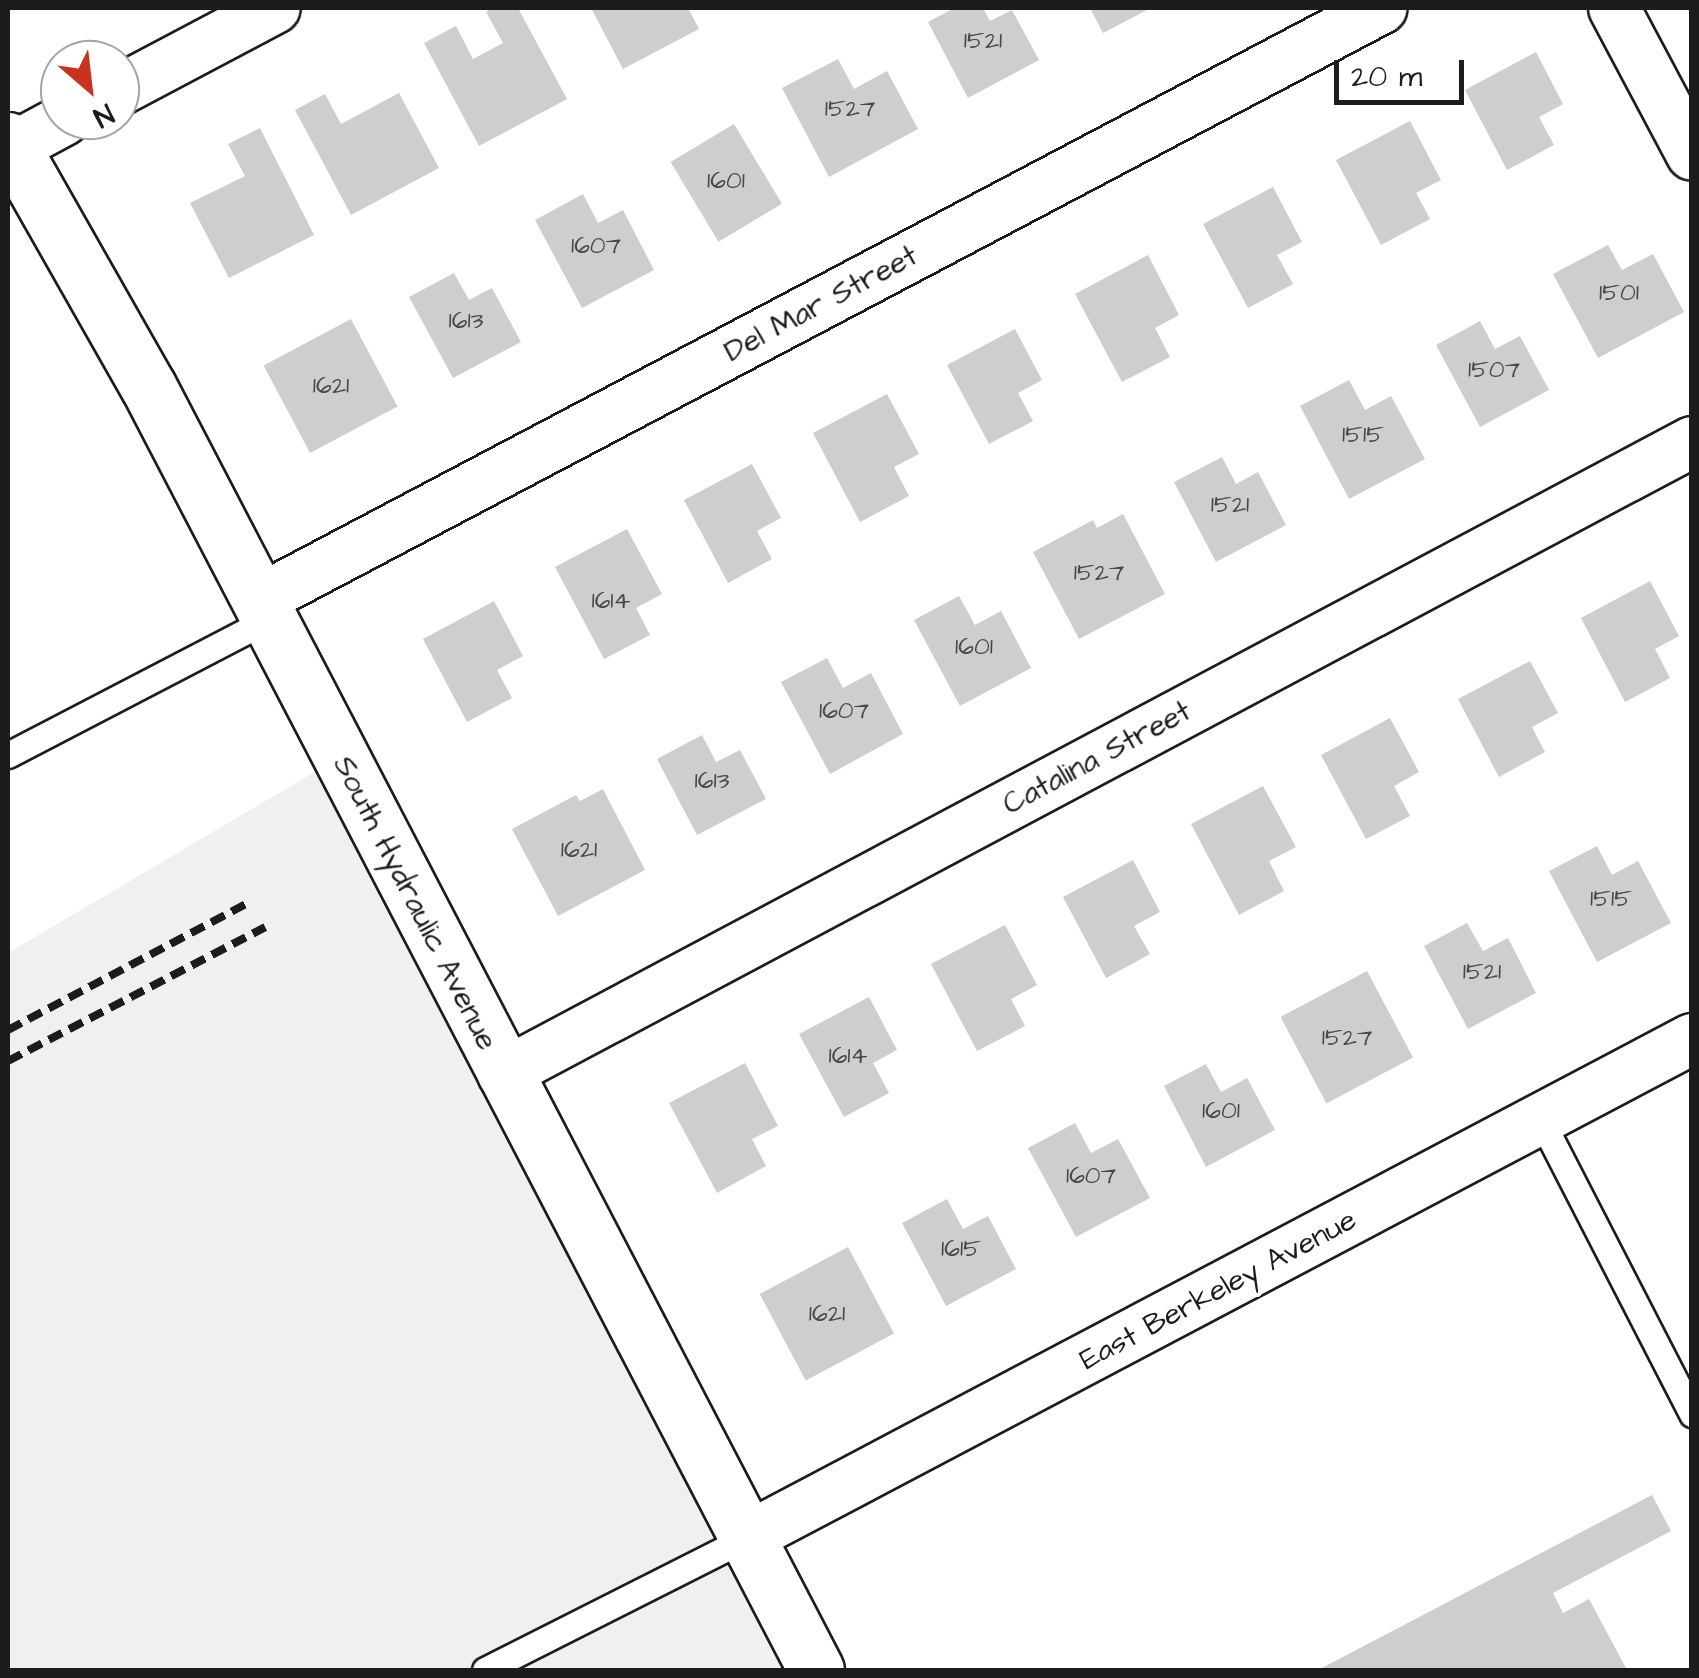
<!DOCTYPE html>
<style>
body{margin:0}
#map{position:relative;width:1699px;height:1678px;overflow:hidden;background:#fff;font-family:"Architects Daughter",sans-serif}
div>[style]{position:absolute}
[style*='--x']{left:calc(var(--x)*1px);top:calc(var(--y)*1px);width:calc(var(--w)*1px);rotate:calc(var(--a)*1deg)}
.built>*{inset:0;background:#f0f0f0}
.building>*{inset:0;background:#cecece;transform-origin:0 0}
.roads{filter:drop-shadow(2px 0 #1c1c1c) drop-shadow(-2px 0 #1c1c1c) drop-shadow(0 2px #1c1c1c) drop-shadow(0 -2px #1c1c1c)}
.service>*{height:25px;margin:-12.5px;padding:0 12.5px;transform-origin:12.5px;border-radius:12.5px;background:#fff}
.minor>*{height:50px;margin:-25px;padding:0 25px;transform-origin:25px;border-radius:25px;background:#fff}
.tertiary>*{height:55px;margin:-27.5px;padding:0 27.5px;transform-origin:27.5px;border-radius:27.5px;background:#fff}
.rail>*{height:8px;margin-top:-4px;transform-origin:0;background:repeating-linear-gradient(90deg,#1c1c1c 0 15px,transparent 0 23px)}
span{translate:-50% -50%;white-space:nowrap;text-align:center;line-height:1.15;-webkit-text-stroke:8px #fff;paint-order:stroke}
.number-label{font-size:25px;color:#484848}
.number-label span{-webkit-text-stroke-width:0}
.street-label{font-size:30px;color:#1c1c1c}
.frame{position:absolute;inset:0;border:10px solid #1c1c1c;pointer-events:none}
.north{position:absolute;left:40px;top:40px;width:100px;height:100px;box-sizing:border-box;background:#fff;border:2px solid #a4a4a4;border-radius:50%;rotate:152deg;font-size:28px;font-weight:700;line-height:40px;text-align:center;color:#1c1c1c}
.north::after{content:'';display:block;margin:auto;width:35px;height:45px;background:#c8321e;clip-path:polygon(50% 0,100% 100%,50% 72%,0 100%)}
.scale{position:absolute;left:1334px;top:60px;width:130px;height:45px;box-sizing:border-box;border:5px solid #1c1c1c;border-top:0;padding-left:12px;font-size:30px;line-height:35px;white-space:nowrap;color:#1c1c1c;-webkit-text-stroke:8px #fff;paint-order:stroke}
</style>
<div id="map">
<div class="built">
<div style="clip-path:polygon(340px 757px,825px 1670px,8px 1670px,8px 953px)"></div>
</div>
<div class="building">
<div style="clip-path:polygon(493px 8px,518px 8px,567px 99px,479px 146px,424px 43px,456px 26px,473px 59px,503px 43px,486px 12px)"></div>
<div style="clip-path:polygon(591px 8px,688px 8px,699px 29px,623px 69px)"></div>
<div style="clip-path:polygon(954px 8px,983px 8px,990px 21px,1012px 10px,1039px 60px,968px 98px,928px 22px)"></div>
<div style="clip-path:polygon(1090px 8px,1151px 8px,1103px 33px)"></div>
<div style="clip-path:polygon(1536px 52px,1563px 104px,1539px 117px,1554px 145px,1507px 170px,1465px 90px)"></div>
<div style="clip-path:polygon(838px 59px,854px 89px,887px 71px,918px 129px,829px 177px,782px 88px)"></div>
<div style="clip-path:polygon(399px 93px,439px 168px,351px 215px,295px 110px,325px 94px,341px 124px)"></div>
<div style="clip-path:polygon(1410px 121px,1441px 180px,1416px 193px,1430px 219px,1381px 245px,1336px 160px)"></div>
<div style="left:734px;top:124px;width:93px;height:74px;rotate:59deg"></div>
<div style="clip-path:polygon(260px 128px,314px 235px,229px 278px,190px 203px,245px 176px,228px 144px)"></div>
<div style="clip-path:polygon(1273px 187px,1302px 242px,1277px 255px,1293px 284px,1248px 308px,1203px 224px)"></div>
<div style="clip-path:polygon(583px 194px,598px 223px,623px 210px,654px 270px,582px 308px,535px 220px)"></div>
<div style="clip-path:polygon(1608px 245px,1622px 270px,1653px 254px,1684px 312px,1598px 358px,1553px 274px)"></div>
<div style="clip-path:polygon(1148px 255px,1179px 315px,1155px 328px,1170px 357px,1122px 382px,1075px 294px)"></div>
<div style="clip-path:polygon(454px 273px,469px 300px,492px 288px,521px 342px,453px 378px,409px 297px)"></div>
<div style="left:351px;top:319px;width:99px;height:99px;rotate:62deg"></div>
<div style="clip-path:polygon(1480px 321px,1495px 349px,1520px 336px,1549px 390px,1480px 427px,1436px 345px)"></div>
<div style="clip-path:polygon(1015px 329px,1042px 380px,1018px 393px,1033px 421px,989px 444px,947px 365px)"></div>
<div style="clip-path:polygon(1349px 380px,1365px 410px,1391px 396px,1425px 459px,1349px 499px,1300px 406px)"></div>
<div style="clip-path:polygon(887px 394px,919px 454px,894px 467px,909px 496px,860px 522px,813px 433px)"></div>
<div style="clip-path:polygon(1222px 457px,1236px 484px,1258px 472px,1286px 525px,1216px 562px,1174px 482px)"></div>
<div style="clip-path:polygon(752px 464px,781px 518px,757px 531px,772px 559px,728px 583px,684px 500px)"></div>
<div style="clip-path:polygon(1123px 514px,1165px 594px,1079px 639px,1033px 552px,1093px 520px,1097px 528px)"></div>
<div style="clip-path:polygon(627px 529px,662px 594px,636px 608px,650px 635px,604px 659px,555px 567px)"></div>
<div style="clip-path:polygon(1650px 581px,1679px 636px,1655px 649px,1670px 678px,1625px 702px,1581px 618px)"></div>
<div style="clip-path:polygon(959px 596px,975px 625px,1001px 611px,1031px 668px,960px 706px,914px 620px)"></div>
<div style="clip-path:polygon(494px 601px,523px 656px,497px 670px,512px 698px,467px 722px,423px 639px)"></div>
<div style="clip-path:polygon(827px 658px,843px 688px,871px 673px,903px 734px,830px 774px,781px 682px)"></div>
<div style="clip-path:polygon(1530px 661px,1558px 713px,1532px 727px,1545px 752px,1499px 777px,1458px 699px)"></div>
<div style="clip-path:polygon(1390px 718px,1419px 772px,1394px 786px,1410px 816px,1366px 839px,1321px 755px)"></div>
<div style="clip-path:polygon(702px 735px,716px 762px,740px 750px,766px 799px,697px 835px,657px 759px)"></div>
<div style="clip-path:polygon(1263px 786px,1296px 847px,1269px 861px,1284px 891px,1239px 915px,1191px 824px)"></div>
<div style="clip-path:polygon(603px 789px,645px 870px,558px 916px,512px 829px,576px 795px,580px 801px)"></div>
<div style="clip-path:polygon(1597px 846px,1612px 875px,1638px 861px,1671px 923px,1597px 962px,1549px 871px)"></div>
<div style="clip-path:polygon(1133px 860px,1160px 912px,1134px 926px,1150px 954px,1106px 978px,1063px 897px)"></div>
<div style="clip-path:polygon(1467px 923px,1483px 951px,1508px 938px,1536px 993px,1468px 1029px,1424px 946px)"></div>
<div style="clip-path:polygon(1005px 925px,1037px 985px,1011px 999px,1025px 1026px,977px 1051px,931px 964px)"></div>
<div style="left:1367px;top:971px;width:98px;height:98px;rotate:62deg"></div>
<div style="clip-path:polygon(869px 997px,897px 1050px,873px 1063px,889px 1093px,844px 1117px,799px 1034px)"></div>
<div style="clip-path:polygon(745px 1063px,778px 1126px,752px 1139px,766px 1166px,717px 1193px,669px 1103px)"></div>
<div style="clip-path:polygon(1206px 1064px,1221px 1092px,1247px 1078px,1275px 1130px,1206px 1167px,1164px 1086px)"></div>
<div style="clip-path:polygon(1075px 1123px,1091px 1153px,1118px 1139px,1150px 1198px,1076px 1237px,1028px 1148px)"></div>
<div style="clip-path:polygon(947px 1199px,963px 1229px,988px 1216px,1016px 1269px,946px 1306px,902px 1223px)"></div>
<div style="left:848px;top:1247px;width:98px;height:100px;rotate:62deg"></div>
<div style="clip-path:polygon(1652px 1495px,1671px 1531px,1553px 1593px,1563px 1613px,1589px 1599px,1627px 1670px,1318px 1670px)"></div>
</div>
<div class="roads">
<div class="service">
<div style="--x:8;--y:755;--w:294;--a:-27.5"></div>
<div style="--x:1541;--y:1120;--w:331;--a:62.8"></div>
<div style="--x:485;--y:1670;--w:290;--a:-26.8"></div>
</div>
<div class="minor">
<div style="--x:1614;--y:8;--w:166;--a:62"></div>
<div style="--x:120;--y:90;--w:175;--a:-27.9"></div>
<div style="--x:12;--y:148;--w:59;--a:-28.3"></div>
<div style="--x:259;--y:600;--w:1269;--a:-27.8"></div>
<div style="--x:503;--y:1074;--w:1347;--a:-27.99"></div>
<div style="--x:744;--y:1539;--w:1072;--a:-27.81"></div>
</div>
<div class="tertiary">
<div style="--x:8;--y:140;--w:283;--a:60.4"></div>
<div style="--x:148;--y:386;--w:1447;--a:62.51"></div>
</div>
</div>
<div class="rail">
<div style="--x:8;--y:1030;--w:274;--a:-27.9"></div>
<div style="--x:8;--y:1061;--w:290;--a:-27.5"></div>
</div>
<div class="number-label">
<span style="left:983px;top:41px">1521</span>
<span style="left:850px;top:109px">1527</span>
<span style="left:726px;top:181px">1601</span>
<span style="left:596px;top:246px">1607</span>
<span style="left:1619px;top:293px">1501</span>
<span style="left:466px;top:321px">1613</span>
<span style="left:1494px;top:370px">1507</span>
<span style="left:331px;top:386px">1621</span>
<span style="left:1363px;top:435px">1515</span>
<span style="left:1230px;top:505px">1521</span>
<span style="left:1099px;top:573px">1527</span>
<span style="left:611px;top:601px">1614</span>
<span style="left:974px;top:647px">1601</span>
<span style="left:844px;top:711px">1607</span>
<span style="left:712px;top:781px">1613</span>
<span style="left:579px;top:850px">1621</span>
<span style="left:1611px;top:899px">1515</span>
<span style="left:1482px;top:972px">1521</span>
<span style="left:1347px;top:1038px">1527</span>
<span style="left:848px;top:1056px">1614</span>
<span style="left:1221px;top:1111px">1601</span>
<span style="left:1091px;top:1176px">1607</span>
<span style="left:961px;top:1249px">1615</span>
<span style="left:827px;top:1314px">1621</span>
</div>
<div class="street-label">
<span style="left:821px;top:304px;rotate:-28deg">Del Mar Street</span>
<span style="left:1097px;top:758px;rotate:-28deg">Catalina Street</span>
<span style="left:415px;top:903px;rotate:63deg">South Hydraulic Avenue</span>
<span style="left:1218px;top:1290px;rotate:-28deg">East Berkeley Avenue</span>
</div>
<div class="frame"></div>
<div class="north">N</div>
<div class="scale">20 m</div>
</div>
